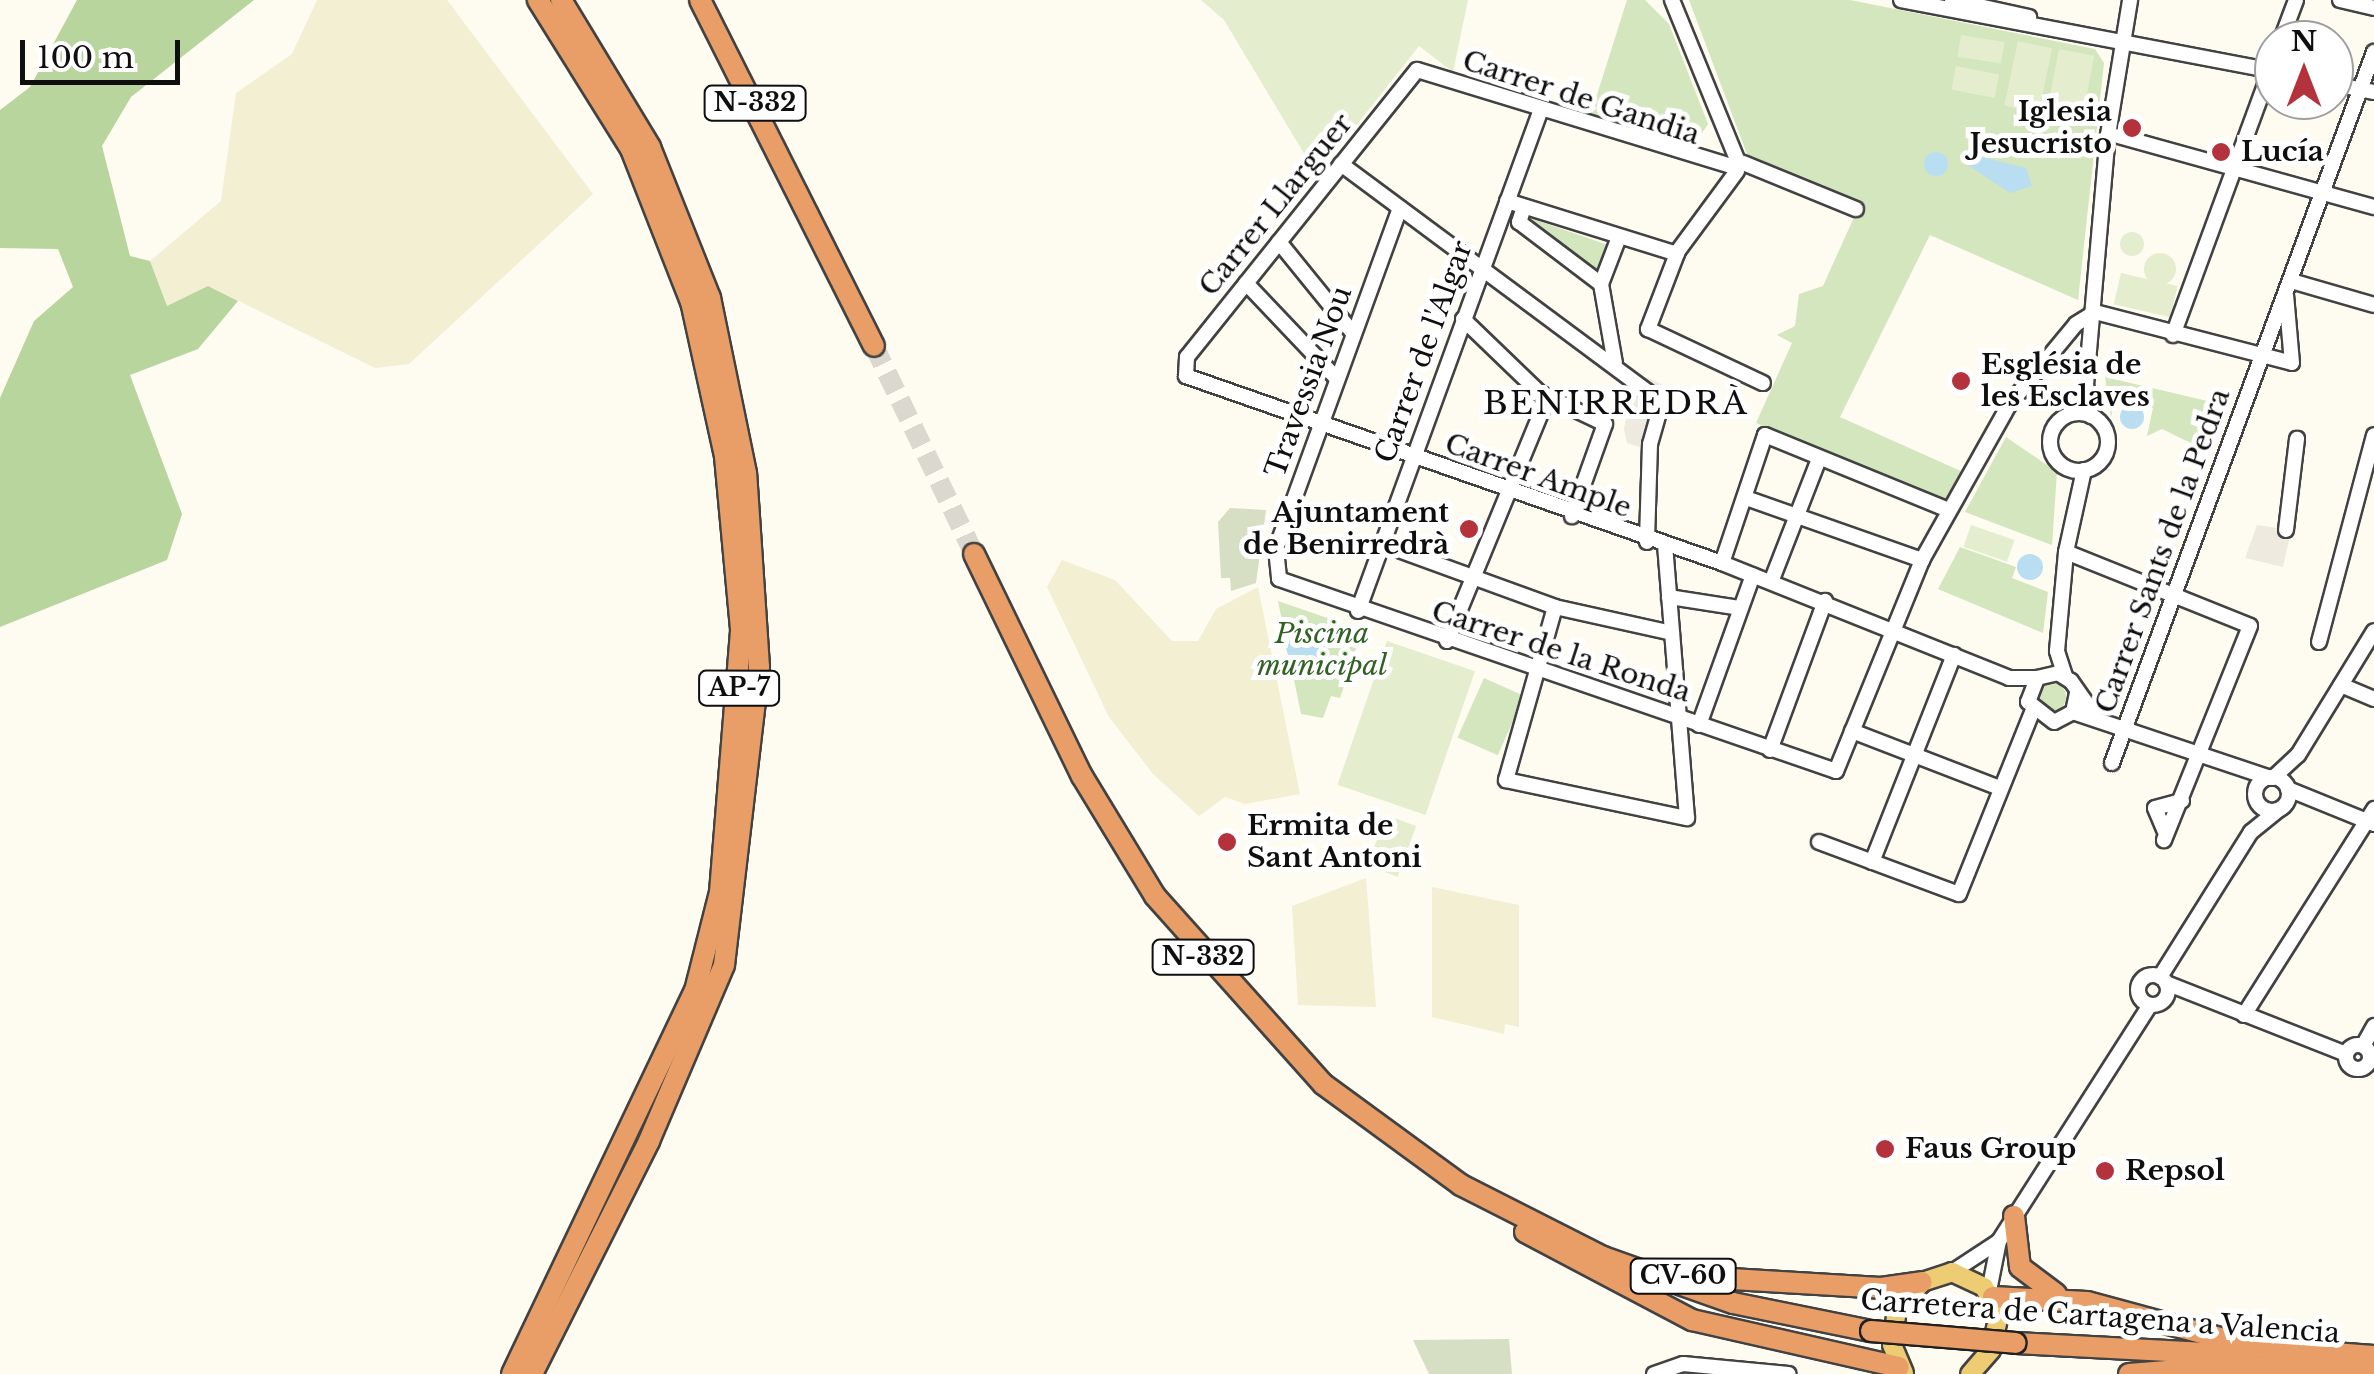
<!DOCTYPE html>
<meta charset="utf-8">
<style>
body{margin:0}
#map{position:relative;width:2374px;height:1374px;overflow:hidden;background:#fefbf1;font-family:"Libre Baskerville",serif}
div>[style]{position:absolute}
[style*='--x']{left:calc(var(--x)*1px);top:calc(var(--y)*1px);width:calc(var(--w)*1px);rotate:calc(var(--a)*1deg)}
.farmland>*{inset:0;background:#f2efd3}
.green>*{inset:0;background:#d3e6bd;transform-origin:0 0}
.round{border-radius:50%}
.forest>*{inset:0;background:#b8d59e}
.cemetery>*{inset:0;background:#d6dfc3}
.pitch>*{inset:0;background:#e4eece;transform-origin:0 0}
.plaza>*{inset:0;background:#eeeae0}
.water>*{inset:0;background:#badef1}
.highway-tunnel>*{height:20px;margin-top:-10px;transform-origin:0;background:repeating-linear-gradient(90deg,#dad8cf 0 20px,transparent 0 30px)}
.roads{filter:drop-shadow(2px 0 #424242) drop-shadow(-2px 0 #424242) drop-shadow(0 2px #424242) drop-shadow(0 -2px #424242)}
.minor>*{height:14px;margin:-7px;padding:0 7px;transform-origin:7px;border-radius:7px;background:#fff}
.minor>.ring{margin:-7px;padding:0;box-sizing:content-box;background:none;border:14px solid #fff;border-radius:50%}
.major>*{height:18px;margin:-9px;padding:0 9px;transform-origin:9px;border-radius:9px;background:#edcc73}
.highway>*{height:20px;margin:-10px;padding:0 10px;transform-origin:10px;border-radius:10px;background:#e89e66}
.bridges{filter:drop-shadow(2px 0 #202020) drop-shadow(-2px 0 #202020) drop-shadow(0 2px #202020) drop-shadow(0 -2px #202020)}
.highway-bridge>*{height:20px;margin:-10px;padding:0 10px;transform-origin:10px;border-radius:10px;background:#e89e66}
.dots>*{width:28px;height:28px;translate:-50% -50%;box-sizing:border-box;border:5px solid #fff;border-radius:50%}
span{translate:-50% -50%;white-space:nowrap;text-align:center;line-height:1.15;-webkit-text-stroke:10px #fff;paint-order:stroke}
.shield-label span{padding:2px 8px;background:#fff;border:2px solid;border-radius:8px;-webkit-text-stroke-width:0}
.shield-label{font-size:25px;color:#0f0f0f;font-weight:700}
.street-label{font-size:28px;color:#0f0f0f}
.poi-label{font-size:28px;color:#0f0f0f;font-weight:700}
.right{translate:-100% -50%;text-align:right}
.left{translate:0 -50%;text-align:left}
.park-label{font-size:28px;color:#326124;font-style:italic}
.quarter-label{font-size:32px;color:#0f0f0f;letter-spacing:2.5px}
.north{position:absolute;left:2254px;top:20px;width:100px;height:100px;box-sizing:border-box;background:#fff;border:2px solid #9f9f9f;border-radius:50%;rotate:0deg;font-size:28px;font-weight:700;line-height:40px;text-align:center;color:#0f0f0f}
.north::after{content:'';display:block;margin:auto;width:35px;height:45px;background:#b3323b;clip-path:polygon(50% 0,100% 100%,50% 72%,0 100%)}
.scale{position:absolute;left:20px;top:40px;width:160px;height:45px;box-sizing:border-box;border:5px solid #0f0f0f;border-top:0;padding-left:12px;font-size:30px;line-height:35px;white-space:nowrap;color:#0f0f0f;-webkit-text-stroke:8px #fff;paint-order:stroke}
</style>
<div id="map">
<div class="farmland">
<div style="clip-path:polygon(317px 0,447px 0,593px 194px,409px 364px,375px 368px,208px 286px,167px 307px,150px 261px,221px 201px,236px 93px,292px 54px)"></div>
<div style="clip-path:polygon(1062px 560px,1115px 580px,1172px 641px,1198px 641px,1216px 609px,1258px 587px,1300px 794px,1245px 804px,1225px 797px,1199px 816px,1153px 774px,1109px 717px,1047px 587px)"></div>
<div style="clip-path:polygon(1366px 878px,1376px 1007px,1298px 1005px,1292px 906px)"></div>
<div style="clip-path:polygon(1432px 887px,1519px 905px,1519px 1027px,1505px 1024px,1504px 1034px,1432px 1017px)"></div>
</div>
<div class="green">
<div style="clip-path:polygon(1627px 0,1645px 0,1669px 24px,1708px 124px,1689px 152px,1589px 120px)"></div>
<div style="clip-path:polygon(1689px 0,1850px 0,2095px 49px,2104px 63px,2078px 300px,1930px 235px,1840px 417px,1963px 472px,1945px 503px,1756px 423px,1792px 343px,1777px 335px,1795px 326px,1799px 294px,1823px 286px,1860px 204px,1747px 154px)"></div>
<div style="clip-path:polygon(1533px 219px,1608px 245px,1599px 273px,1530px 224px)"></div>
<div style="clip-path:polygon(2105px 377px,2220px 404px,2203px 449px,2162px 429px,2147px 436px,2153px 408px,2115px 400px,2111px 417px)"></div>
<div style="clip-path:polygon(2006px 437px,2057px 472px,2052px 545px,1965px 512px)"></div>
<div style="clip-path:polygon(1960px 547px,2016px 567px,2012px 578px,2048px 592px,2043px 633px,1938px 589px)"></div>
<div style="clip-path:polygon(1278px 601px,1362px 630px,1340px 698px,1331px 696px,1323px 718px,1301px 714px)"></div>
<div style="left:1484px;top:678px;width:44px;height:65px;rotate:24deg"></div>
<div class="round" style="left:2038px;top:683px;width:28px;height:28px"></div>
</div>
<div class="forest">
<div style="clip-path:polygon(77px 0,254px 0,131px 97px,102px 146px,130px 256px,150px 261px,167px 306px,208px 286px,238px 301px,198px 349px,130px 375px,182px 514px,167px 560px,0 627px,0 398px,34px 321px,73px 287px,58px 249px,0 248px,0 110px,30px 87px)"></div>
</div>
<div class="cemetery">
<div style="clip-path:polygon(1230px 508px,1266px 510px,1256px 583px,1231px 591px,1230px 578px,1221px 578px,1218px 522px)"></div>
<div style="clip-path:polygon(1509px 1339px,1512px 1374px,1429px 1374px,1413px 1340px)"></div>
</div>
<div class="pitch">
<div style="clip-path:polygon(1201px 0,1468px 0,1453px 72px,1419px 46px,1317px 175px,1224px 20px)"></div>
<div style="left:1961px;top:35px;width:44px;height:22px;rotate:9deg"></div>
<div style="left:2018px;top:41px;width:35px;height:66px;rotate:12deg"></div>
<div style="left:2059px;top:49px;width:36px;height:67px;rotate:11deg"></div>
<div style="left:1956px;top:66px;width:44px;height:24px;rotate:11deg"></div>
<div class="round" style="left:2120px;top:232px;width:24px;height:24px"></div>
<div class="round" style="left:2144px;top:253px;width:32px;height:32px"></div>
<div style="left:2121px;top:273px;width:58px;height:32px;rotate:13deg"></div>
<div style="left:1971px;top:525px;width:46px;height:23px;rotate:19deg"></div>
<div style="left:1387px;top:641px;width:93px;height:152px;rotate:19deg"></div>
<div style="left:1386px;top:815px;width:32px;height:54px;rotate:20deg"></div>
</div>
<div class="plaza">
<div style="clip-path:polygon(1646px 377px,1676px 391px,1655px 452px,1627px 443px,1624px 429px,1633px 384px)"></div>
<div style="clip-path:polygon(2257px 525px,2291px 530px,2283px 567px,2245px 558px)"></div>
</div>
<div class="water">
<div class="round" style="left:1924px;top:152px;width:24px;height:24px"></div>
<div style="clip-path:polygon(1969px 154px,2026px 168px,2032px 186px,2010px 193px,1963px 162px)"></div>
<div class="round" style="left:2120px;top:405px;width:24px;height:24px"></div>
<div class="round" style="left:2017px;top:554px;width:26px;height:26px"></div>
<div class="round" style="left:1286px;top:629px;width:34px;height:34px"></div>
</div>
<div class="highway-tunnel">
<div style="--x:874;--y:346;--w:231;--a:64.3"></div>
</div>
<div class="roads">
<div class="minor">
<div style="--x:1672;--y:0;--w:172;--a:67.8"></div>
<div style="--x:1901;--y:0;--w:380;--a:10.8"></div>
<div style="--x:1952;--y:0;--w:79;--a:12.4"></div>
<div style="--x:2340;--y:0;--w:35;--a:13"></div>
<div style="--x:2281;--y:40;--w:43;--a:-69.4"></div>
<div style="--x:2334;--y:84;--w:41;--a:11.3"></div>
<div style="--x:2118;--y:136;--w:266;--a:15.5"></div>
<div style="--x:1743;--y:163;--w:122;--a:22.2"></div>
<div style="--x:1341;--y:164;--w:400;--a:36.6"></div>
<div style="--x:1662;--y:402;--w:44;--a:105.9"></div>
<div style="--x:1650;--y:444;--w:98;--a:91.8"></div>
<div style="--x:1731;--y:166;--w:328;--a:-163"></div>
<div style="--x:1417;--y:70;--w:368;--a:128.7"></div>
<div style="--x:1187;--y:357;--w:19;--a:93"></div>
<div style="--x:1186;--y:376;--w:568;--a:19.23"></div>
<div style="--x:1722;--y:563;--w:309;--a:21.8"></div>
<div style="--x:2009;--y:678;--w:28;--a:0"></div>
<div style="--x:1737;--y:171;--w:99;--a:126.4"></div>
<div style="--x:1678;--y:251;--w:84;--a:111"></div>
<div style="--x:1648;--y:329;--w:127;--a:25.2"></div>
<div style="--x:1507;--y:201;--w:178;--a:17.3"></div>
<div style="--x:1524;--y:207;--w:16;--a:108"></div>
<div style="--x:1519;--y:222;--w:103;--a:37.1"></div>
<div style="--x:1601;--y:284;--w:50;--a:-69"></div>
<div style="--x:1400;--y:208;--w:363;--a:110"></div>
<div style="--x:1276;--y:549;--w:30;--a:84"></div>
<div style="--x:1279;--y:579;--w:589;--a:19.02"></div>
<div style="--x:1836;--y:771;--w:228;--a:-67.8"></div>
<div style="--x:1922;--y:560;--w:178;--a:-60.7"></div>
<div style="--x:2009;--y:405;--w:105;--a:-50.4"></div>
<div style="--x:2076;--y:324;--w:22;--a:-32"></div>
<div style="--x:2095;--y:312;--w:203;--a:14.5"></div>
<div style="--x:2292;--y:363;--w:68;--a:-95"></div>
<div style="--x:1279;--y:242;--w:117;--a:50.9"></div>
<div style="--x:2291;--y:281;--w:86;--a:16.1"></div>
<div style="--x:1246;--y:283;--w:131;--a:46.5"></div>
<div style="--x:1601;--y:284;--w:80;--a:80"></div>
<div style="--x:1463;--y:319;--w:107;--a:43.9"></div>
<div style="--x:1540;--y:393;--w:72;--a:25.5"></div>
<div style="--x:1605;--y:424;--w:98;--a:109.7"></div>
<div style="--x:2173;--y:335;--w:293;--a:-69.8"></div>
<div class="ring" style="left:2050px;top:413px;width:44px;height:44px"></div>
<div style="--x:2091;--y:416;--w:31;--a:-99"></div>
<div style="--x:2086;--y:385;--w:251;--a:-85"></div>
<div style="--x:2108;--y:135;--w:137;--a:-80.7"></div>
<div style="--x:1746;--y:498;--w:187;--a:19.4"></div>
<div style="--x:2286;--y:530;--w:92;--a:-83.1"></div>
<div style="--x:1382;--y:544;--w:184;--a:20"></div>
<div style="--x:1555;--y:607;--w:120;--a:12.5"></div>
<div style="--x:2066;--y:552;--w:198;--a:21.9"></div>
<div style="--x:2250;--y:626;--w:231;--a:111.9"></div>
<div style="--x:1722;--y:563;--w:135;--a:-71.4"></div>
<div style="--x:1765;--y:435;--w:199;--a:22.2"></div>
<div style="--x:1771;--y:582;--w:132;--a:-68.7"></div>
<div style="--x:1669;--y:597;--w:72;--a:8.8"></div>
<div style="--x:1555;--y:607;--w:180;--a:105.8"></div>
<div style="--x:1506;--y:780;--w:185;--a:11.9"></div>
<div style="--x:1687;--y:818;--w:272;--a:-94.6"></div>
<div style="--x:1358;--y:611;--w:531;--a:-69.96"></div>
<div style="--x:1447;--y:641;--w:263;--a:-67.6"></div>
<div style="--x:2319;--y:642;--w:214;--a:-75.1"></div>
<div style="--x:2065;--y:676;--w:26;--a:-108"></div>
<div style="--x:2057;--y:651;--w:99;--a:-84.8"></div>
<div style="--x:2066;--y:552;--w:84;--a:-77.6"></div>
<div style="--x:2341;--y:685;--w:36;--a:23"></div>
<div style="--x:2077;--y:693;--w:19;--a:102"></div>
<div style="--x:2073;--y:712;--w:21;--a:152"></div>
<div style="--x:2054;--y:722;--w:33;--a:-142"></div>
<div style="--x:2028;--y:702;--w:26;--a:-69"></div>
<div style="--x:2037;--y:678;--w:22;--a:-13"></div>
<div style="--x:2058;--y:673;--w:15;--a:32"></div>
<div style="--x:2071;--y:681;--w:40;--a:55.1"></div>
<div style="--x:2073;--y:712;--w:208;--a:18.5"></div>
<div style="--x:1699;--y:725;--w:159;--a:-70.2"></div>
<div style="--x:1852;--y:731;--w:159;--a:21.1"></div>
<div style="--x:1770;--y:750;--w:159;--a:-69.7"></div>
<div style="--x:2112;--y:763;--w:758;--a:-69.77"></div>
<div class="ring" style="left:2255px;top:777px;width:20px;height:20px"></div>
<div style="--x:2273;--y:778;--w:34;--a:-43"></div>
<div style="--x:2298;--y:755;--w:145;--a:-58.5"></div>
<div style="--x:2288;--y:789;--w:93;--a:22.1"></div>
<div style="--x:2166;--y:834;--w:28;--a:-113"></div>
<div style="--x:2155;--y:808;--w:28;--a:-15"></div>
<div style="--x:1819;--y:842;--w:149;--a:20.4"></div>
<div style="--x:1959;--y:894;--w:196;--a:-68.1"></div>
<div style="--x:1872;--y:862;--w:223;--a:-68.4"></div>
<div class="ring" style="left:2138px;top:975px;width:16px;height:16px"></div>
<div style="--x:2160;--y:977;--w:171;--a:-57.9"></div>
<div style="--x:2251;--y:832;--w:35;--a:-39"></div>
<div style="--x:2166;--y:983;--w:193;--a:21.5"></div>
<div style="--x:2244;--y:1015;--w:244;--a:-57.7"></div>
<div class="ring" style="left:2346px;top:1045px;width:10px;height:10px"></div>
<div style="--x:2363;--y:1046;--w:23;--a:-61"></div>
<div style="--x:1952;--y:1272;--w:55;--a:-33.1"></div>
<div style="--x:1989;--y:1291;--w:51;--a:-78.7"></div>
<div style="--x:1999;--y:1241;--w:280;--a:-57.4"></div>
<div style="--x:1654;--y:1374;--w:31;--a:-19"></div>
<div style="--x:1683;--y:1364;--w:106;--a:5.4"></div>
</div>
<div class="major">
<div style="--x:1904;--y:1373;--w:30;--a:-113"></div>
<div style="--x:1892;--y:1345;--w:35;--a:-82"></div>
<div style="--x:1897;--y:1310;--w:38;--a:-48"></div>
<div style="--x:1922;--y:1282;--w:32;--a:-18"></div>
<div style="--x:1952;--y:1272;--w:35;--a:25"></div>
<div style="--x:1984;--y:1287;--w:32;--a:62"></div>
<div style="--x:1999;--y:1315;--w:36;--a:103"></div>
<div style="--x:1991;--y:1350;--w:32;--a:131"></div>
</div>
<div class="highway">
<div style="--x:700;--y:0;--w:387;--a:63.3"></div>
<div style="--x:974;--y:554;--w:247;--a:64.1"></div>
<div style="--x:1082;--y:776;--w:140;--a:58.7"></div>
<div style="--x:1155;--y:896;--w:252;--a:48.2"></div>
<div style="--x:1323;--y:1084;--w:171;--a:36.2"></div>
<div style="--x:1461;--y:1185;--w:159;--a:26.9"></div>
<div style="--x:1603;--y:1257;--w:138;--a:19.5"></div>
<div style="--x:1733;--y:1303;--w:141;--a:11.5"></div>
<div style="--x:2014;--y:1216;--w:51;--a:83.3"></div>
<div style="--x:2020;--y:1267;--w:45;--a:36.9"></div>
<div style="--x:1525;--y:1232;--w:189;--a:27.8"></div>
<div style="--x:1692;--y:1320;--w:212;--a:12.8"></div>
<div style="--x:1681;--y:1276;--w:200;--a:3.4"></div>
<div style="--x:1881;--y:1288;--w:41;--a:-8.3"></div>
<div style="--x:1993;--y:1297;--w:94;--a:3"></div>
<div style="--x:2087;--y:1302;--w:173;--a:15.1"></div>
<div style="--x:2254;--y:1347;--w:120;--a:4.3"></div>
<div style="--x:2016;--y:1343;--w:228;--a:3"></div>
<div style="--x:512;--y:1374;--w:424;--a:-64.5"></div>
<div style="--x:695;--y:991;--w:102;--a:-75.8"></div>
<div style="--x:720;--y:892;--w:264;--a:-85.4"></div>
<div style="--x:741;--y:629;--w:174;--a:-95.3"></div>
<div style="--x:725;--y:456;--w:158;--a:-102.4"></div>
<div style="--x:691;--y:302;--w:164;--a:-111.4"></div>
<div style="--x:631;--y:149;--w:176;--a:-122"></div>
<div style="--x:532;--y:1374;--w:261;--a:-63.3"></div>
<div style="--x:649;--y:1141;--w:191;--a:-66.9"></div>
<div style="--x:724;--y:965;--w:300;--a:-83.3"></div>
<div style="--x:759;--y:667;--w:194;--a:-93.8"></div>
<div style="--x:746;--y:473;--w:179;--a:-101.6"></div>
<div style="--x:710;--y:298;--w:162;--a:-111.7"></div>
<div style="--x:650;--y:147;--w:172;--a:-121.2"></div>
<div style="--x:2129;--y:1374;--w:101;--a:-4.5"></div>
<div style="--x:2230;--y:1366;--w:144;--a:2"></div>
</div>
</div>
<div class="bridges">
<div class="highway-bridge">
<div style="--x:1871;--y:1331;--w:145;--a:4.7"></div>
</div>
</div>
<div class="dots">
<div style="left:2132px;top:128px;background:#b3323b"></div>
<div style="left:2221px;top:152px;background:#b3323b"></div>
<div style="left:1961px;top:381px;background:#b3323b"></div>
<div style="left:1469px;top:529px;background:#b3323b"></div>
<div style="left:1227px;top:842px;background:#b3323b"></div>
<div style="left:1885px;top:1149px;background:#b3323b"></div>
<div style="left:2105px;top:1171px;background:#b3323b"></div>
</div>
<div class="shield-label">
<span style="left:755px;top:103px">N-332</span>
<span style="left:739px;top:688px">AP-7</span>
<span style="left:1203px;top:957px">N-332</span>
<span style="left:1683px;top:1276px">CV-60</span>
</div>
<div class="street-label">
<span style="left:1581px;top:98px;rotate:18deg">Carrer de Gandia</span>
<span style="left:1276px;top:205px;rotate:-51deg">Carrer Llarguer</span>
<span style="left:1424px;top:352px;rotate:-70deg">Carrer de l'Algar</span>
<span style="left:1309px;top:382px;rotate:-70deg">Travessia Nou</span>
<span style="left:1538px;top:476px;rotate:20deg">Carrer Ample</span>
<span style="left:2163px;top:551px;rotate:-70deg">Carrer Sants de la Pedra</span>
<span style="left:1561px;top:652px;rotate:18deg">Carrer de la Ronda</span>
<span style="left:2100px;top:1317px;rotate:4deg">Carretera de Cartagena a Valencia</span>
</div>
<div class="poi-label">
<span class="right" style="left:2112px;top:128px">Iglesia<br>Jesucristo</span>
<span class="left" style="left:2241px;top:152px">Lucía</span>
<span class="left" style="left:1981px;top:381px">Església de<br>les Esclaves</span>
<span class="right" style="left:1449px;top:529px">Ajuntament<br>de Benirredrà</span>
<span class="left" style="left:1247px;top:842px">Ermita de<br>Sant Antoni</span>
<span class="left" style="left:1905px;top:1149px">Faus Group</span>
<span class="left" style="left:2125px;top:1171px">Repsol</span>
</div>
<div class="park-label">
<span style="left:1322px;top:650px">Piscina<br>municipal</span>
</div>
<div class="quarter-label">
<span style="left:1616px;top:403px">BENIRREDRÀ</span>
</div>
<div class="north">N</div>
<div class="scale">100 m</div>
</div>
